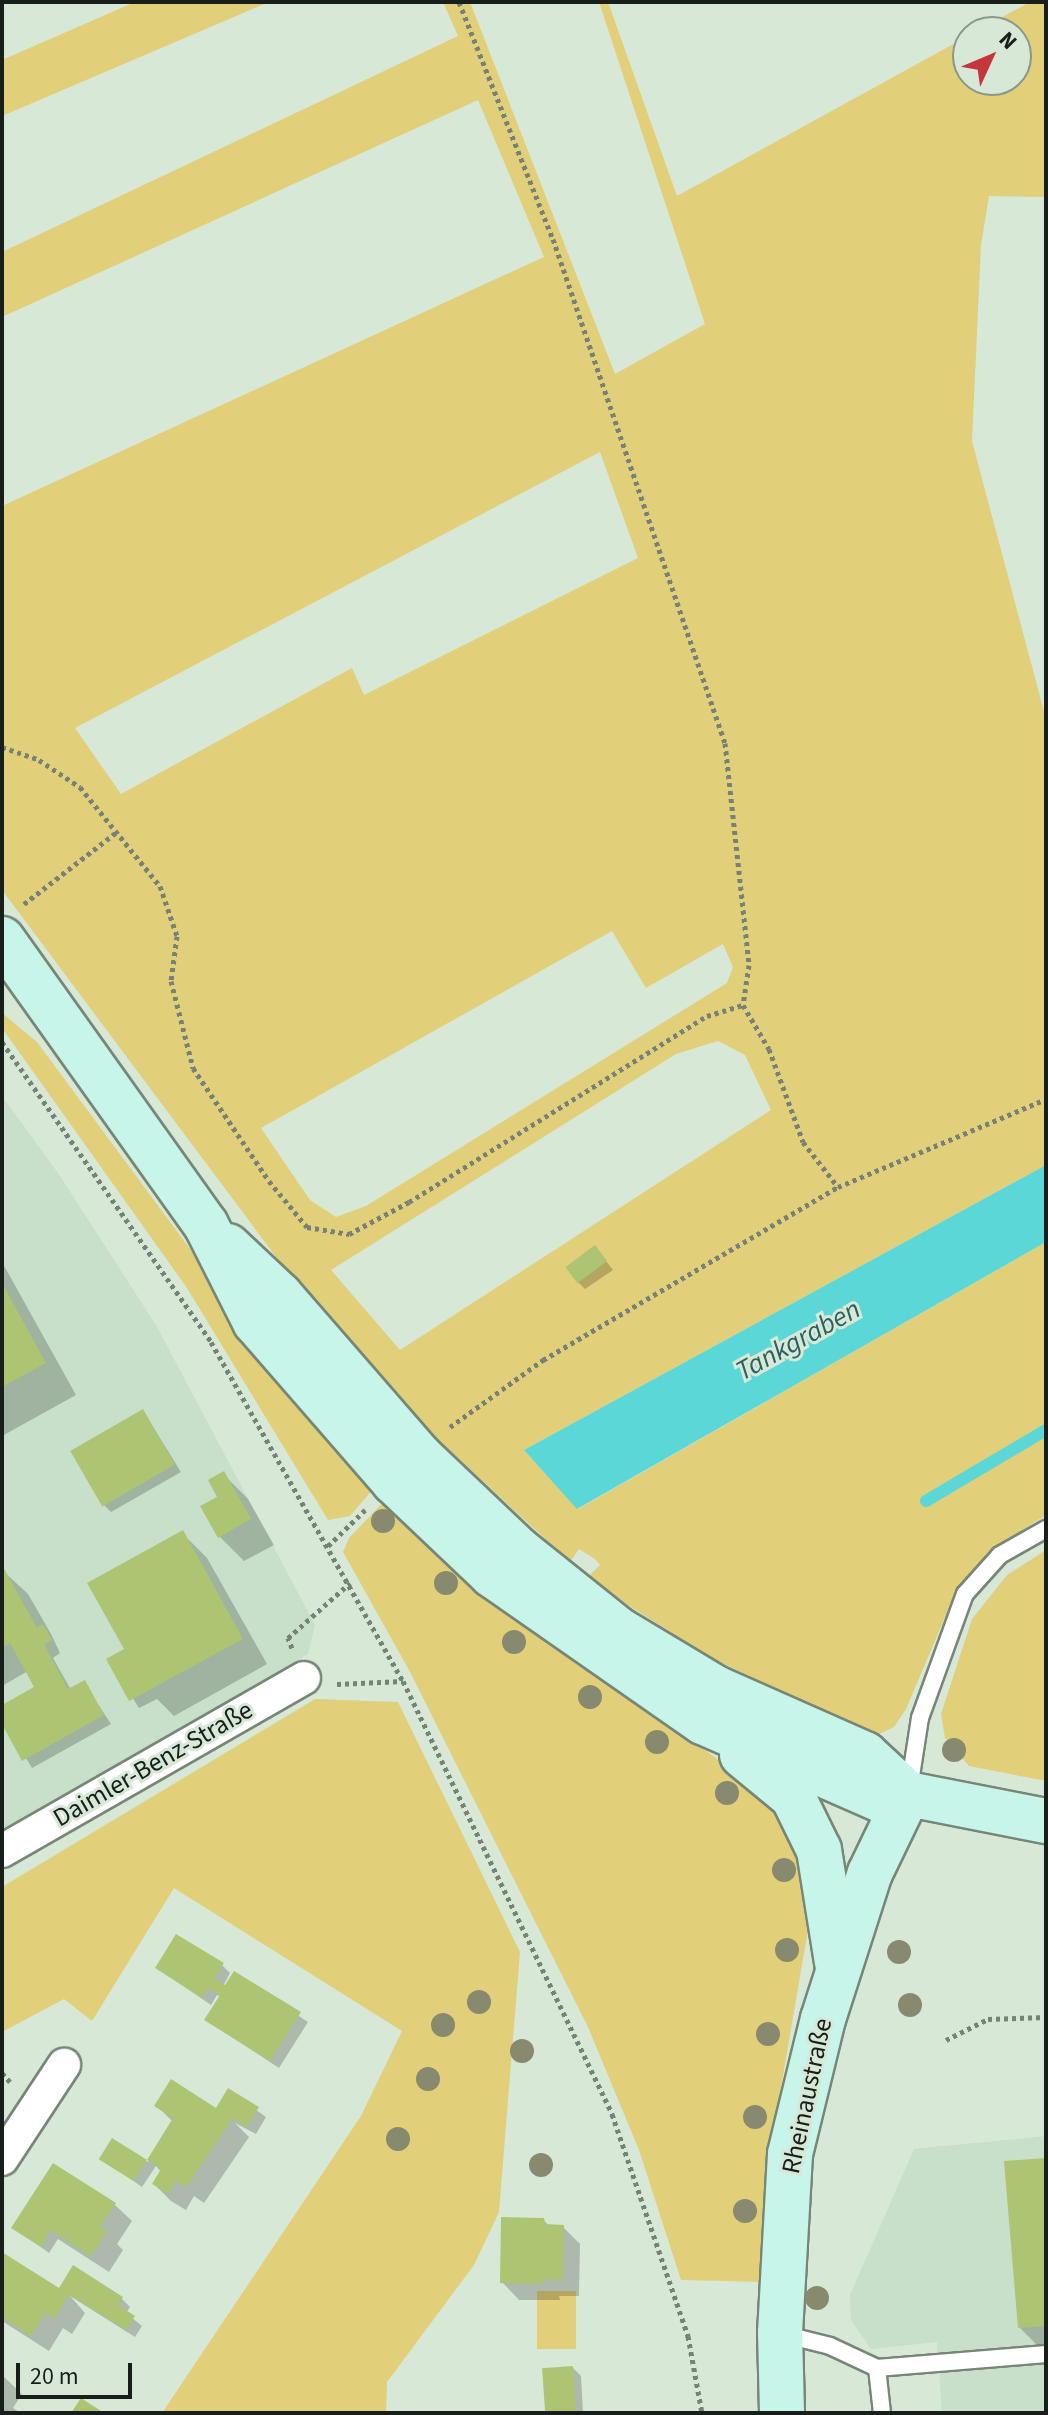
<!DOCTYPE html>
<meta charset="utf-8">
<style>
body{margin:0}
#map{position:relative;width:1048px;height:2415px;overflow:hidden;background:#d7e8d7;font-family:"Source Sans 3",sans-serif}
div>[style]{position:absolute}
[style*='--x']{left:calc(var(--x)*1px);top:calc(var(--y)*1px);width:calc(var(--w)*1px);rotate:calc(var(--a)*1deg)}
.built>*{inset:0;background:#c8dfc9}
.green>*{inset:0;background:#e1cf79;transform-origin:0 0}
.water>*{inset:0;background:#5bd7d7}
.shadow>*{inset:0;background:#0003}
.stream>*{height:12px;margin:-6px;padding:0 6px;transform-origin:6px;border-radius:6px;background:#5bd7d7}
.building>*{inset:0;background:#adc473;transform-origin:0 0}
.path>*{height:5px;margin-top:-2.5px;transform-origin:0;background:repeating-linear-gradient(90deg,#778277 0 4px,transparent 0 8px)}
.roads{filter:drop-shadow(2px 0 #778677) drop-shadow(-2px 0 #778677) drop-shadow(0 2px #778677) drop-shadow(0 -2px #778677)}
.lane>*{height:16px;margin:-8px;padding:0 8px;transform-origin:8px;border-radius:8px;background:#fff}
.street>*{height:32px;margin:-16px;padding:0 16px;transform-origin:16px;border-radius:16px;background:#fff}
.secondary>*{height:44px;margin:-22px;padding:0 22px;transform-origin:22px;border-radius:22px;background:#c8f5e9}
.trees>*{width:24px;height:24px;margin:-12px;border-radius:50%;background:#878a6e}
span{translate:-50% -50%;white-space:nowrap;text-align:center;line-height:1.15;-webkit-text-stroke:6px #d7e8d7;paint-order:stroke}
.street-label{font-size:26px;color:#181e19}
.water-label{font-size:28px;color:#2c6161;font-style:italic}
.frame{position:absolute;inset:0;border:4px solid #181e19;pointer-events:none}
.north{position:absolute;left:952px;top:16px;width:80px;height:80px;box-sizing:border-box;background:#d7e8d7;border:2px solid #8b978b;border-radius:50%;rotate:46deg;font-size:22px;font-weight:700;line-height:32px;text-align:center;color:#181e19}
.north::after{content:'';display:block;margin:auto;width:28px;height:36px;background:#c5353a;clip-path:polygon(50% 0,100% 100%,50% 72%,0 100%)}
.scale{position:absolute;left:16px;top:2363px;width:116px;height:36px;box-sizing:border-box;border:4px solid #181e19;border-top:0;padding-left:10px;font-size:24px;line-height:28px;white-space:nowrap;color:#181e19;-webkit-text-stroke:6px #d7e8d7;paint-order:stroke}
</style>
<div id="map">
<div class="built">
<div style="clip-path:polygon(2px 1096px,58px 1173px,156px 1325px,315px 1625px,308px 1654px,2px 1837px)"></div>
<div style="clip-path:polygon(1046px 2136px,1046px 2413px,942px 2413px,937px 2342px,871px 2349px,851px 2320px,850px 2295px,914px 2149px)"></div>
</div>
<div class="green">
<div style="clip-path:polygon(135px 2px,269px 2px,2px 116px,2px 60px)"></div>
<div style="clip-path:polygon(evenodd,443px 2px,470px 2px,615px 374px,705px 324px,599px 2px,608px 2px,677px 196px,968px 36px,968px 80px,1016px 80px,1016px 32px,975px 32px,1030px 2px,1046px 2px,1046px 197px,989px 196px,981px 245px,972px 441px,1046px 719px,1046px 1165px,524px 1450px,578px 1509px,1046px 1242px,1046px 1515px,992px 1549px,954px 1596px,906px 1709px,894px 1727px,877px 1735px,803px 1704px,707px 1655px,628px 1605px,589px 1576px,600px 1565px,595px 1559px,579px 1549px,570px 1562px,430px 1432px,300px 1289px,2px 890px,2px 506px,544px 257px,478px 100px,2px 317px,2px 252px,458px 36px,443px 2px,600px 452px,638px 558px,364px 695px,352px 668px,121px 794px,75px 728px,600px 452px,443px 2px,612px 931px,646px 988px,723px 944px,733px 967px,727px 983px,366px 1206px,336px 1217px,310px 1200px,261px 1128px,612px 931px,443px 2px,718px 1041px,745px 1055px,771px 1110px,400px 1350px,331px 1270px,676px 1054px,718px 1041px)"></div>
<div style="clip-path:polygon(2px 1013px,37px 1042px,261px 1345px,380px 1481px,350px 1516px,328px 1520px,187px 1288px,2px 1028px)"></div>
<div style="clip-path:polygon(392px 1493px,638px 1698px,752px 1786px,798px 1835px,809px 1871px,808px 1930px,772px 2140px,764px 2282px,681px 2280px,639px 2150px,588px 2027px,409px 1670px,343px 1552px,349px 1538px)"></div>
<div style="clip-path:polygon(1046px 1550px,1046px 1781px,969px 1766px,945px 1738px,941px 1714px,972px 1619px,1007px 1575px)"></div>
<div style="clip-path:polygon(315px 1699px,398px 1702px,520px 1952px,499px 2212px,474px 2265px,387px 2382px,386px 2413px,162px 2413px,361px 2116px,402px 2031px,174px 1888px,92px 2021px,64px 1999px,2px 2032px,2px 1887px)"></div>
<div style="left:537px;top:2291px;width:39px;height:58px"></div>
</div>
<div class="water">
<div style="clip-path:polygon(1046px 1165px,1046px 1242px,577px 1509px,524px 1450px)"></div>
</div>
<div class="shadow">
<div style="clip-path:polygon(595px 1247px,613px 1270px,585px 1289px,576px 1280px)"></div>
<div style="clip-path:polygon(2px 1262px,76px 1395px,2px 1436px)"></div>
<div style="clip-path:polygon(143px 1411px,181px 1472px,111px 1512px,103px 1504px)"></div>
<div style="clip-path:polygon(223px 1474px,248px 1499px,274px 1545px,244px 1561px,219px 1536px)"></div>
<div style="clip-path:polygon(182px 1533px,207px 1558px,267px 1664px,174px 1716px,157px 1699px,139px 1708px,109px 1660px,126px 1650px)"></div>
<div style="clip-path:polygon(2px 1570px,28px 1594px,51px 1634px,60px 1653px,53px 1658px,71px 1690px,84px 1683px,111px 1724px,32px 1768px,2px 1720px,2px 1707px,37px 1687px,28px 1671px,2px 1686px)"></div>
<div style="clip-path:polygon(222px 1965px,230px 1973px,223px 1986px,226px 1988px,235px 1974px,308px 2022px,279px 2068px,206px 2020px,221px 1997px,217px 1995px,211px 2005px,157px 1968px)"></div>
<div style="clip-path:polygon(229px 2091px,266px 2117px,256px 2134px,235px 2123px,249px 2137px,204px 2203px,194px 2196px,186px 2210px,171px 2201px,154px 2184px,161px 2172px,156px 2166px,142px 2187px,101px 2158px,112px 2141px,148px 2162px,173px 2122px,157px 2106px,216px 2110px)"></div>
<div style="clip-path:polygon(1046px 2160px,1046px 2353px,1045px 2353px,1020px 2328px)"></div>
<div style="clip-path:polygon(114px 2204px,132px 2221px,117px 2244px,123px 2250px,109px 2272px,58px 2239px,49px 2253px,14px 2228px)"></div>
<div style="clip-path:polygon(543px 2220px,550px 2226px,563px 2227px,580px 2244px,579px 2296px,559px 2296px,560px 2300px,519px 2300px,502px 2282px)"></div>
<div style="clip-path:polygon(2px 2255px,67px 2296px,73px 2268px,122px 2299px,130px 2307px,126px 2313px,142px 2326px,135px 2337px,70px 2296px,85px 2313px,72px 2334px,63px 2328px,49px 2351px,2px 2321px)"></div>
<div style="clip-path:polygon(573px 2368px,581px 2376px,583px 2413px,546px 2413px)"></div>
<div style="clip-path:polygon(2px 2375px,22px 2394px,13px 2408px,21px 2413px,2px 2413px)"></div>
</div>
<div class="stream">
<div style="--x:926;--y:1501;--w:139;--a:-30.6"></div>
</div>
<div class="building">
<div style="left:595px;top:1245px;width:20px;height:37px;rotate:53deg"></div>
<div style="clip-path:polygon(2px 1283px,46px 1363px,2px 1387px)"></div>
<div style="left:143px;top:1409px;width:64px;height:84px;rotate:60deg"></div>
<div style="clip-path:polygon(224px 1471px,251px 1519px,218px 1538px,200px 1506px,217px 1497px,208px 1480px)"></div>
<div style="clip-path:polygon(183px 1530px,243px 1639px,129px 1701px,106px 1659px,124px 1649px,87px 1583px)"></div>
<div style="clip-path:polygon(2px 1565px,37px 1628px,43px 1624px,52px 1640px,44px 1644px,68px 1689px,85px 1680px,104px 1715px,22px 1761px,2px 1724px,2px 1705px,34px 1687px,10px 1643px,2px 1647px)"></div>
<div style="clip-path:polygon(176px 1934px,224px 1963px,214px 1979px,225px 1985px,234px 1971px,301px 2012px,270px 2061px,204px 2020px,220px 1995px,208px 1988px,202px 1998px,155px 1968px)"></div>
<div style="clip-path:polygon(171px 2079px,216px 2108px,228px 2088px,259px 2107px,247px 2127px,233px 2118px,186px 2187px,176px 2181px,168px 2194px,152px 2184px,161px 2169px,147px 2160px,173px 2118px,154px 2106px)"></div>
<div style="left:112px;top:2138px;width:41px;height:25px;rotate:32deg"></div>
<div style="clip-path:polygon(1046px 2158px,1046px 2326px,1018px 2328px,1004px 2161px)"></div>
<div style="clip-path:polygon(53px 2163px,116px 2203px,100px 2227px,107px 2231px,91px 2256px,51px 2230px,41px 2247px,11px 2228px)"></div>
<div style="clip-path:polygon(501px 2217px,544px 2218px,545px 2224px,564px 2225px,563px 2280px,543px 2279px,543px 2284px,500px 2283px)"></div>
<div style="clip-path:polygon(2px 2252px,59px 2288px,73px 2265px,123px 2297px,118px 2305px,135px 2316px,126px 2330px,69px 2295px,54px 2318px,46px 2313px,31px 2336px,2px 2317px)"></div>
<div style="left:573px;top:2366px;width:47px;height:31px;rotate:86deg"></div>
<div style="clip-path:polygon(81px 2398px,104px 2413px,71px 2413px)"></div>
</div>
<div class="path">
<div style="--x:459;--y:2;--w:255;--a:68.4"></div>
<div style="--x:553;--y:239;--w:533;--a:71.16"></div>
<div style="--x:725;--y:743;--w:223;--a:83.8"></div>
<div style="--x:749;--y:965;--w:40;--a:98.5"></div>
<div style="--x:2;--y:747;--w:39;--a:19"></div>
<div style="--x:39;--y:760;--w:49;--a:33.4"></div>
<div style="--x:80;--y:787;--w:127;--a:51.1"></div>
<div style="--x:160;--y:886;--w:53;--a:71.2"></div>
<div style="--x:177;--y:936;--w:45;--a:97.6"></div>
<div style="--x:171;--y:981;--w:90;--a:75.8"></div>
<div style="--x:193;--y:1068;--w:136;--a:56.1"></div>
<div style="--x:269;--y:1181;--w:60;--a:50.4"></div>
<div style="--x:307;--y:1227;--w:43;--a:9.5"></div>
<div style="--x:349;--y:1234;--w:68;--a:-28.1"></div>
<div style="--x:409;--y:1202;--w:351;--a:-32"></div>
<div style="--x:707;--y:1016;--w:38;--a:-17"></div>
<div style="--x:743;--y:1005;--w:51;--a:59.4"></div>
<div style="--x:769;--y:1049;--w:99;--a:69.9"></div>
<div style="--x:803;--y:1142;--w:57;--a:52.1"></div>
<div style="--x:24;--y:904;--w:119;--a:-37.8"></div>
<div style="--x:2;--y:1042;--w:366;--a:55.1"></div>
<div style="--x:211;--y:1342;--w:390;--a:60.5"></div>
<div style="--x:403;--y:1681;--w:481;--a:64.2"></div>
<div style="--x:612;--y:2114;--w:235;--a:71.1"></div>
<div style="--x:688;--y:2336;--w:78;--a:79.7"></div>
<div style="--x:450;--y:1427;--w:115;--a:-35.8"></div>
<div style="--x:543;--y:1360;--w:342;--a:-30.4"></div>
<div style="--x:838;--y:1187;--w:226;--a:-22.9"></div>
<div style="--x:328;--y:1546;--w:52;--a:-44.2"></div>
<div style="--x:292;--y:1648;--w:11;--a:-112"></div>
<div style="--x:288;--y:1638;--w:83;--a:-41.6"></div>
<div style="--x:337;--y:1684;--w:66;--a:-2.6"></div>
<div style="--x:946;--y:2040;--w:47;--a:-26.6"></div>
<div style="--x:988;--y:2019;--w:58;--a:-2"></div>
<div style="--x:2;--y:2073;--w:12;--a:48"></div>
</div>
<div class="roads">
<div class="lane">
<div style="--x:909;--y:1789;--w:72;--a:-81.2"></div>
<div style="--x:920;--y:1718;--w:132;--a:-70.1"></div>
<div style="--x:965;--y:1594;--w:52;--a:-48.1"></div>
<div style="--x:1000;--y:1555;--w:53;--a:-29.5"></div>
<div style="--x:782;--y:2334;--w:49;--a:14"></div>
<div style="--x:830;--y:2346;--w:52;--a:25.1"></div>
<div style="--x:877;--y:2368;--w:170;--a:-4.7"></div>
<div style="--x:877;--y:2368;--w:45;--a:83.7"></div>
</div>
<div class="street">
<div style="--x:2;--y:1851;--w:348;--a:-29.8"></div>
<div style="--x:2;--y:2159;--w:113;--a:-56.6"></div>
</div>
<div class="secondary">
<div style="--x:2;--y:939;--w:351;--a:54.5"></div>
<div style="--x:206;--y:1225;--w:109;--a:63.2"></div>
<div style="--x:255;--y:1322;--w:212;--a:49"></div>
<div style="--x:394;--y:1482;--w:135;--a:43.5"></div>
<div style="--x:492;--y:1575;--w:257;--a:34.9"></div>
<div style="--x:703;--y:1722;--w:197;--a:23.7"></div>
<div style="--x:883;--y:1801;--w:26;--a:-16"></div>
<div style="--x:908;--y:1794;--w:141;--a:11.1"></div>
<div style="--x:228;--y:1246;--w:71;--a:43.3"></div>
<div style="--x:280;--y:1295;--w:213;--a:49"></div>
<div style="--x:420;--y:1456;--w:137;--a:43.5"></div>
<div style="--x:519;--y:1550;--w:128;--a:38.7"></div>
<div style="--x:619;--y:1630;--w:113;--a:30.9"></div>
<div style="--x:716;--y:1688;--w:163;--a:23.9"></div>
<div style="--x:865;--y:1754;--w:59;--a:42.9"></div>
<div style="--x:742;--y:1755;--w:66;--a:39.5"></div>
<div style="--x:793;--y:1797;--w:59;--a:63.9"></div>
<div style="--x:819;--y:1850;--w:113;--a:80.9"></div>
<div style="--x:782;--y:2413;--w:80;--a:-91.4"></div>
<div style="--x:780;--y:2333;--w:179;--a:-86.8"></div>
<div style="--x:790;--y:2154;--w:139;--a:-76.3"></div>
<div style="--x:823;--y:2019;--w:153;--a:-72.2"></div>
<div style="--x:870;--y:1873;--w:88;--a:-64.3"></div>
</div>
</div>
<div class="trees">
<div style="left:383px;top:1521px"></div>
<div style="left:446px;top:1583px"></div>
<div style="left:514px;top:1642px"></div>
<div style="left:590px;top:1697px"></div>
<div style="left:657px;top:1742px"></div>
<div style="left:954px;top:1750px"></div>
<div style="left:727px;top:1793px"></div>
<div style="left:784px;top:1870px"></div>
<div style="left:787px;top:1950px"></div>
<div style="left:899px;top:1952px"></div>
<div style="left:479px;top:2002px"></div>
<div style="left:910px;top:2005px"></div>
<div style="left:443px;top:2025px"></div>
<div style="left:768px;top:2034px"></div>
<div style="left:522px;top:2051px"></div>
<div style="left:428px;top:2079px"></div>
<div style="left:755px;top:2117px"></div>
<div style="left:398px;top:2139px"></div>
<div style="left:541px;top:2165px"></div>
<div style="left:745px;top:2211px"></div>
<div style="left:817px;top:2298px"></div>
</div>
<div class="street-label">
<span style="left:153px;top:1764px;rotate:-30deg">Daimler-Benz-Straße</span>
<span style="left:807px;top:2096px;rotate:-78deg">Rheinaustraße</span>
</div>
<div class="water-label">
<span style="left:798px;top:1340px;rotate:-29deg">Tankgraben</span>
</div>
<div class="frame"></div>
<div class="north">N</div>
<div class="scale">20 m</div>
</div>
